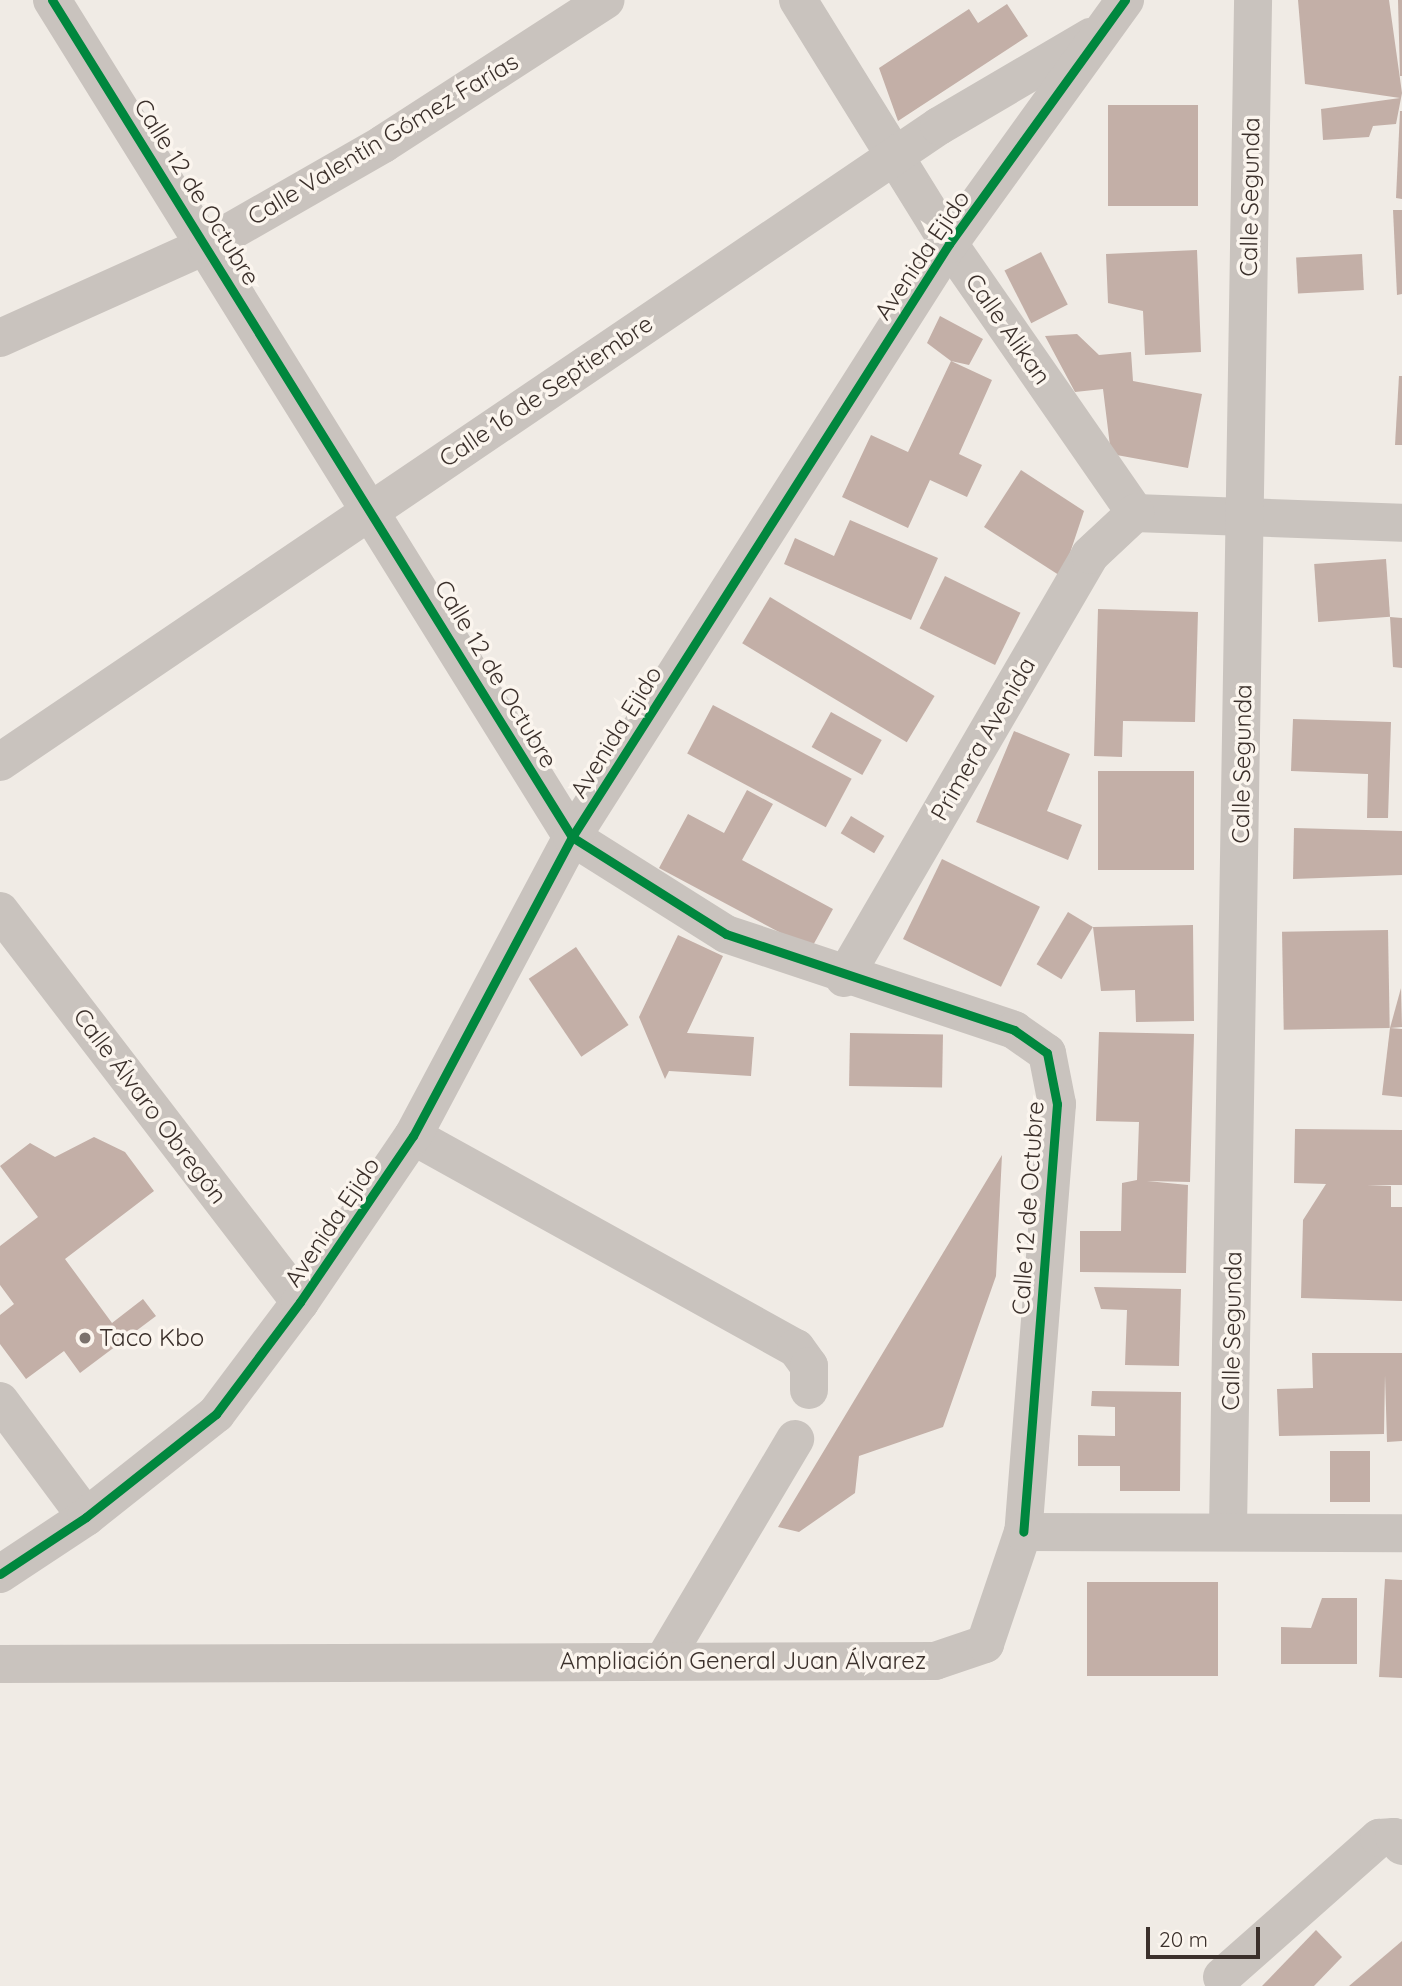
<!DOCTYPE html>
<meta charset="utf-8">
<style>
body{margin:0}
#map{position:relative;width:1402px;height:1986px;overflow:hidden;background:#f0ebe5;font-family:Quicksand,sans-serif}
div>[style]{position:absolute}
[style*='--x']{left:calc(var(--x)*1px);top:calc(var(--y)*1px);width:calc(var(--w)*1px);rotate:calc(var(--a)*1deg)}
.building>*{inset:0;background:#c3afa7;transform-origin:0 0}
.minor>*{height:38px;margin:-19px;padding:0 19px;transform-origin:19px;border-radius:19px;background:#c9c3be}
.cycleway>*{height:9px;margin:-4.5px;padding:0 4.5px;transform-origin:4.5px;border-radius:4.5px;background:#00873e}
.dots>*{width:19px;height:19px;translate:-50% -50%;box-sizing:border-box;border:4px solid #fbf5ee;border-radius:50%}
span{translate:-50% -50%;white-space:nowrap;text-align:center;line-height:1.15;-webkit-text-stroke:7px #fbf5ee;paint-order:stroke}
.street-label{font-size:24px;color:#3b302b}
.poi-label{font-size:24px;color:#3b302b}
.left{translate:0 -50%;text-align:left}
.scale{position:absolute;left:1146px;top:1927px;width:114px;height:32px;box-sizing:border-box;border:4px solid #3b302b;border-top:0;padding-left:9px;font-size:21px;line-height:24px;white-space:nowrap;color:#3b302b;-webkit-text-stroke:5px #fbf5ee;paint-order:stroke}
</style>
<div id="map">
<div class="building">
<div style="clip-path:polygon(1298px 0,1389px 0,1402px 93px,1396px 124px,1373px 126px,1369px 137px,1323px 140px,1321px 109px,1400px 98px,1305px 84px)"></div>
<div style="clip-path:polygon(1398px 0,1402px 0,1402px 76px,1400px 76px)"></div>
<div style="clip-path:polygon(1007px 4px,1028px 36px,898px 121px,879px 68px,969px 9px,978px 23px)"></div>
<div style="left:1108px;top:105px;width:90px;height:101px"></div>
<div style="clip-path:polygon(1400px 111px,1402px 111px,1402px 199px,1396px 198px)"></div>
<div style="clip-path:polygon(1393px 210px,1402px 210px,1402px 294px,1397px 295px)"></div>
<div style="clip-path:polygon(1197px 250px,1201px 352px,1145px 355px,1143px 311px,1108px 303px,1106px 254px)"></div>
<div style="left:1041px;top:252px;width:59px;height:41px;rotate:63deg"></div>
<div style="left:1362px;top:254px;width:36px;height:66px;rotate:87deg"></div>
<div style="clip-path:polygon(940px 316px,983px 339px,969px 365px,951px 361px,992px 380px,959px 454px,982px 465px,967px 497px,930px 480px,908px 528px,842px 497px,871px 435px,908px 452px,951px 361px,927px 343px)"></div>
<div style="clip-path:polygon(1077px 334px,1099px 355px,1131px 352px,1133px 381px,1202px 394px,1188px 468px,1111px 454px,1103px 389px,1075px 392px,1045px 336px)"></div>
<div style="clip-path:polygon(1399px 376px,1402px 376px,1402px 445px,1395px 445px)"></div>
<div style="clip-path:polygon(1021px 470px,1084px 511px,1062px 577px,984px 527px)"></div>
<div style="clip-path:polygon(850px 520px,938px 558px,911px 620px,784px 564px,795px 538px,834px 556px)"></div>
<div style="left:1386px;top:559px;width:58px;height:72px;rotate:86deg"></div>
<div style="left:945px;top:576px;width:84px;height:58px;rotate:26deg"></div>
<div style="left:770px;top:597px;width:192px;height:54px;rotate:31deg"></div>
<div style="clip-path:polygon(1098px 609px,1198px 612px,1195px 722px,1123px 721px,1122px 757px,1094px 756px)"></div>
<div style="clip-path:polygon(1390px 617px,1402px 618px,1402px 668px,1393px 667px)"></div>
<div style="left:713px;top:705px;width:157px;height:55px;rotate:28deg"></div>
<div style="left:831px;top:712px;width:58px;height:40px;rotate:29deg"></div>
<div style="clip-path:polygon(1293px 719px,1391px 722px,1388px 818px,1367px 818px,1368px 774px,1291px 771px)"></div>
<div style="clip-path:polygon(1014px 731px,1070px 754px,1047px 811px,1082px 825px,1068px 860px,976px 822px)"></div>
<div style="left:1098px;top:771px;width:96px;height:99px"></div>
<div style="clip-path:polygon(747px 790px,773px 804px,742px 860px,833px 909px,811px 949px,659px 868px,688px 814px,724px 833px)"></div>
<div style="left:851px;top:816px;width:39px;height:20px;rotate:31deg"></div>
<div style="clip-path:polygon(1294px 828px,1402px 831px,1402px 875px,1293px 879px)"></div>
<div style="left:942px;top:859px;width:109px;height:89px;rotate:26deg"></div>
<div style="left:1068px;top:912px;width:29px;height:61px;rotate:31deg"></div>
<div style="clip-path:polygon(1193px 925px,1194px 1021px,1136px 1022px,1135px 990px,1101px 991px,1093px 927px)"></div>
<div style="left:1388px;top:930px;width:98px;height:106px;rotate:89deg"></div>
<div style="clip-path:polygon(678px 935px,723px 956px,687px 1033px,754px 1037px,751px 1076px,669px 1071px,665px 1079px,639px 1017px)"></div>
<div style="left:576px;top:947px;width:94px;height:57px;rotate:56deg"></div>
<div style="clip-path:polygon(1401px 988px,1402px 1027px,1390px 1028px)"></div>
<div style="clip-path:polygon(1390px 1028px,1402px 1029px,1402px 1097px,1382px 1095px)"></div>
<div style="clip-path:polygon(1099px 1032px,1194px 1034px,1190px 1182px,1147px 1181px,1188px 1185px,1186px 1273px,1080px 1272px,1080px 1231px,1121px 1231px,1122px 1183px,1137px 1180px,1139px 1122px,1096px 1121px)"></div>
<div style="left:850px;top:1033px;width:93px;height:53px;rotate:1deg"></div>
<div style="clip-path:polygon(1295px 1129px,1402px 1130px,1402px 1185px,1367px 1185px,1391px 1186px,1391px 1207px,1402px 1207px,1402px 1301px,1301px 1298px,1303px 1220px,1326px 1184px,1294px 1183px)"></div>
<div style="clip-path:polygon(94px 1137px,125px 1152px,154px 1191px,65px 1259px,112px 1323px,143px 1299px,156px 1316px,80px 1373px,64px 1351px,26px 1379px,0 1344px,0 1315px,14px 1304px,0 1285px,0 1246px,38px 1217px,0 1166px,30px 1143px,55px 1157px)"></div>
<div style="clip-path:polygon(1002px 1155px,996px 1276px,943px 1427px,859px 1456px,855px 1493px,799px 1532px,778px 1527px)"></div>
<div style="clip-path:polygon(1094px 1287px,1181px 1289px,1179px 1366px,1125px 1365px,1127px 1310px,1101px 1309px)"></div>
<div style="clip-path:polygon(1312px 1353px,1402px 1353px,1402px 1441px,1387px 1442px,1385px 1375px,1384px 1434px,1279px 1436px,1277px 1389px,1313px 1388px)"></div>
<div style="clip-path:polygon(1092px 1391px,1181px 1392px,1180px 1491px,1120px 1491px,1120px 1466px,1078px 1466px,1078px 1435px,1115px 1436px,1115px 1407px,1091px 1406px)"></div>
<div style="left:1330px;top:1451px;width:40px;height:51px"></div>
<div style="clip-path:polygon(1385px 1579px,1402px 1580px,1402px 1678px,1379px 1677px)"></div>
<div style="left:1087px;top:1582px;width:131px;height:94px"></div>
<div style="clip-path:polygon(1322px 1598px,1357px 1598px,1357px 1664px,1281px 1664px,1281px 1627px,1311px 1628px)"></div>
<div style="clip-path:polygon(1316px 1930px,1342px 1957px,1314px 1986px,1262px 1986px)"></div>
<div style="clip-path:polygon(1402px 1941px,1402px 1986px,1349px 1986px)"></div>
</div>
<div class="minor">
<div style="--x:52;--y:0;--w:985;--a:58.15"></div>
<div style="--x:572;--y:837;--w:182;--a:32.2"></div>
<div style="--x:726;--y:934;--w:304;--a:18.4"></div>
<div style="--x:1014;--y:1030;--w:40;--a:34.9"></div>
<div style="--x:1047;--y:1053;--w:52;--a:78.9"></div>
<div style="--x:1057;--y:1104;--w:429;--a:94.5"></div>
<div style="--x:798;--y:0;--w:287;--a:58.2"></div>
<div style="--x:949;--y:244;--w:327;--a:55.3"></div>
<div style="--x:0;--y:338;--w:227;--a:-24.2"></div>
<div style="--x:207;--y:245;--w:203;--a:-29.8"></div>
<div style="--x:383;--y:144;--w:265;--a:-32.9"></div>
<div style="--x:1135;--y:513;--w:267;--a:2.1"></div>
<div style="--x:0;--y:762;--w:1134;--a:-34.11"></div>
<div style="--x:939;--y:126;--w:176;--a:-30.4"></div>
<div style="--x:0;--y:911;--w:493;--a:52.5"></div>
<div style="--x:844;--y:978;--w:489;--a:-59.8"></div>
<div style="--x:1090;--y:555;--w:62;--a:-43"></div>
<div style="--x:413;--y:1136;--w:438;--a:29"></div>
<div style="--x:796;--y:1348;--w:22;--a:54"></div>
<div style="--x:809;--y:1366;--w:24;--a:90"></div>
<div style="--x:0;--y:1401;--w:144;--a:53.4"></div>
<div style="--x:1228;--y:1528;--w:1528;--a:-89.06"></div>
<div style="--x:0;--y:1574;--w:103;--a:-33.5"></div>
<div style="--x:86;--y:1517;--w:166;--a:-38.4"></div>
<div style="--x:216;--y:1414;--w:140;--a:-53.1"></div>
<div style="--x:300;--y:1302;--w:201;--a:-55.8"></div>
<div style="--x:413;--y:1136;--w:339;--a:-62"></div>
<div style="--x:572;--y:837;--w:703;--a:-57.55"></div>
<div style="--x:949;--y:244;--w:301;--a:-54.2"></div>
<div style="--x:664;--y:1660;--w:257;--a:-59.3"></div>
<div style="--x:0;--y:1664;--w:935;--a:-0.18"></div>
<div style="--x:935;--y:1661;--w:53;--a:-18.8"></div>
<div style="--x:985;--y:1644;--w:118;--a:-71.3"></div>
<div style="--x:1023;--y:1532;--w:379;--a:0.2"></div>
<div style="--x:1222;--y:1977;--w:210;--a:-41.5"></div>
<div style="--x:1379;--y:1838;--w:15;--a:-4"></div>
<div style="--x:1394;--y:1837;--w:12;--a:48"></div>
</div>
<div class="cycleway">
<div style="--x:52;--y:0;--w:985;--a:58.15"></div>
<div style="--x:572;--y:837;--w:182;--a:32.2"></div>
<div style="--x:726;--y:934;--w:304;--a:18.4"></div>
<div style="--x:1014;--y:1030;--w:40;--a:34.9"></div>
<div style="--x:1047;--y:1053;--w:52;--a:78.9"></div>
<div style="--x:1057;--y:1104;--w:429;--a:94.5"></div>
<div style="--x:0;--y:1574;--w:103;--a:-33.5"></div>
<div style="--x:86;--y:1517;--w:166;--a:-38.4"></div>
<div style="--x:216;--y:1414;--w:140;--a:-53.1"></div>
<div style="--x:300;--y:1302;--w:201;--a:-55.8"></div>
<div style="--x:413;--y:1136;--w:339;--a:-62"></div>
<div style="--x:572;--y:837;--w:703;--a:-57.55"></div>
<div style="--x:949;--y:244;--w:301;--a:-54.2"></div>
</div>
<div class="dots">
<div style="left:85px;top:1338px;background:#7a716c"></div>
</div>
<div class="street-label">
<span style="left:383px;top:139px;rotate:-31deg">Calle Valentín Gómez Farías</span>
<span style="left:197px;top:192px;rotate:58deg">Calle 12 de Octubre</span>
<span style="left:1250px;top:197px;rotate:-89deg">Calle Segunda</span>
<span style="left:922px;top:255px;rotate:-56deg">Avenida Ejido</span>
<span style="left:1008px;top:329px;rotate:55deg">Calle Alikan</span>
<span style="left:546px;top:391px;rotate:-34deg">Calle 16 de Septiembre</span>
<span style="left:496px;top:674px;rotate:59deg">Calle 12 de Octubre</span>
<span style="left:616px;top:732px;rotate:-58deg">Avenida Ejido</span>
<span style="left:983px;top:739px;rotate:-60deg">Primera Avenida</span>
<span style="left:1242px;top:764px;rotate:-89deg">Calle Segunda</span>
<span style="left:150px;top:1106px;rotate:53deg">Calle Álvaro Obregón</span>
<span style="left:1028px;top:1208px;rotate:-86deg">Calle 12 de Octubre</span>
<span style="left:332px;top:1222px;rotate:-56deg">Avenida Ejido</span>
<span style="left:1232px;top:1331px;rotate:-89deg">Calle Segunda</span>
<span style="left:743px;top:1661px">Ampliación General Juan Álvarez</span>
</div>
<div class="poi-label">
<span class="left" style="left:99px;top:1338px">Taco Kbo</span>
</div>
<div class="scale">20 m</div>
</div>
